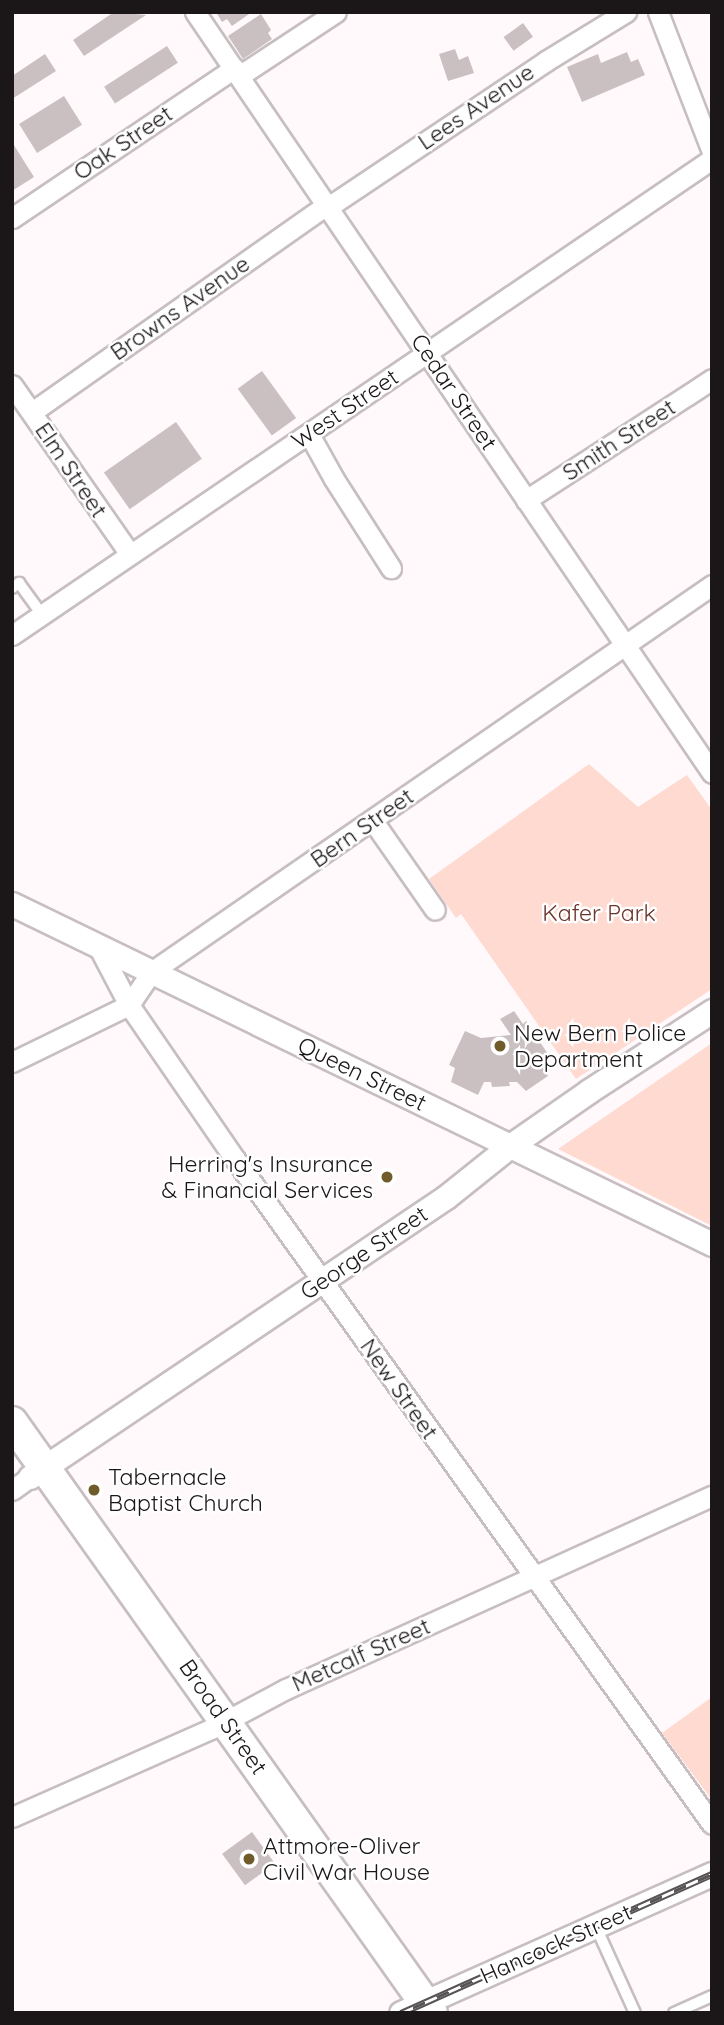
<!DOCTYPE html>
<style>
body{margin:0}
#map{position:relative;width:724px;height:2025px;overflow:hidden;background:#fff9fb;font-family:Quicksand,sans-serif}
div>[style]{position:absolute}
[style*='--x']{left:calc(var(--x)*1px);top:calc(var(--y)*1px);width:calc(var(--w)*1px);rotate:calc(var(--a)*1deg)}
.green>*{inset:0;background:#ffdad1}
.building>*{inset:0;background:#cac0c1;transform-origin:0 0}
.roads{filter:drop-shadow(2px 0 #c7bec1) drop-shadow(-2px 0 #c7bec1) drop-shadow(0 2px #c7bec1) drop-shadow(0 -2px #c7bec1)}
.service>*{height:10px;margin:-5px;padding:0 5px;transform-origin:5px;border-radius:5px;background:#fff}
.minor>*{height:19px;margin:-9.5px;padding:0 9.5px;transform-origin:9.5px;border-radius:9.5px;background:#fff}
.tertiary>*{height:23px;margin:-11.5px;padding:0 11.5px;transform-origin:11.5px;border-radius:11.5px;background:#fff}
.primary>*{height:30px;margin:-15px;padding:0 15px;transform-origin:15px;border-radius:15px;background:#fff}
.rail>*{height:7px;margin-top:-3.5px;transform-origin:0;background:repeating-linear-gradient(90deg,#fff 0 13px,#585455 0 26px);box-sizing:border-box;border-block:2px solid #585455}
.dots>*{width:19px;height:19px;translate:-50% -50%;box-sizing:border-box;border:4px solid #fff;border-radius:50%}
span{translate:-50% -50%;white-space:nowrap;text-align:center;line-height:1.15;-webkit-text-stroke:5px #fff;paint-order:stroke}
.street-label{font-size:23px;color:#1b1718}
.park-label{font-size:23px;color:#6a342a}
.poi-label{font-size:23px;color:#1b1718}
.left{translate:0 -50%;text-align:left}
.right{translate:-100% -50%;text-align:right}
.frame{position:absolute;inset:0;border:14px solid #1b1718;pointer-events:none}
</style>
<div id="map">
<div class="green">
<div style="clip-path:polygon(589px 764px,638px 807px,687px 775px,712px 810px,712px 989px,576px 1079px,461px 914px,456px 918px,429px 879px)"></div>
<div style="clip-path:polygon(712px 1043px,712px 1226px,558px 1149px)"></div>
<div style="clip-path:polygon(712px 1697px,712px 1800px,662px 1733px)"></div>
</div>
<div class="building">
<div style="clip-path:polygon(114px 12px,146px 15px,84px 56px,73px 40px)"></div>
<div style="clip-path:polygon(216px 12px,252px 12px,232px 26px,227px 19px,222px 22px)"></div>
<div style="clip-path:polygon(261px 14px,271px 30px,268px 33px,272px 39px,243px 59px,228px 36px)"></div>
<div style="left:523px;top:23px;width:17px;height:24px;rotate:54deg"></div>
<div style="left:167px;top:46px;width:20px;height:75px;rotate:57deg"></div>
<div style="clip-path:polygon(455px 49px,459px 60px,468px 56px,474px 73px,448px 81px,439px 54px)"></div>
<div style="clip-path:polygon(627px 52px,631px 62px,638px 59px,645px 75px,582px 102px,567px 67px,598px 54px,601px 63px)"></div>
<div style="clip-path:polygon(45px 54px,56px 71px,12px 99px,12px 76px)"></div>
<div style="left:64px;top:96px;width:34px;height:53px;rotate:58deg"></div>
<div style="clip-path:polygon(12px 142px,34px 177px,12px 191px)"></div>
<div style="left:262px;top:371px;width:58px;height:30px;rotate:54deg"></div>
<div style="left:176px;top:422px;width:45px;height:88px;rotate:55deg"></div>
<div style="clip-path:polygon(514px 1011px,523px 1024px,526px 1021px,548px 1054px,540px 1061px,548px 1076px,526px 1091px,517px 1082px,509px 1082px,510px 1086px,492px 1087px,491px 1082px,484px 1082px,478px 1095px,451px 1082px,455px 1068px,449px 1065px,465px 1031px,481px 1038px,511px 1035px,500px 1019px)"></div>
<div style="left:252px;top:1832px;width:39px;height:37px;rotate:54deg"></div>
</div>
<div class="roads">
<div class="service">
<div style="--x:12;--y:588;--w:9;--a:-36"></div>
<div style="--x:19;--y:583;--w:39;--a:54"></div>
<div style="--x:596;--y:1927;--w:94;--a:65.6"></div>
<div style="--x:674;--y:2013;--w:42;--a:-24.1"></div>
</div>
<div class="minor">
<div style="--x:195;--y:12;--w:920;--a:55.81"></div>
<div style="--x:658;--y:12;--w:150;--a:68.9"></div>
<div style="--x:239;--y:76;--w:116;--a:-33.4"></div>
<div style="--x:12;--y:218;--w:268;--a:-34"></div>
<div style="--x:12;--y:385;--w:206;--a:55.1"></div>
<div style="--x:32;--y:412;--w:362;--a:-35.1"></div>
<div style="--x:328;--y:204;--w:6;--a:-9"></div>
<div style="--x:334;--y:203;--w:255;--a:-33.8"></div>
<div style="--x:546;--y:61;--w:94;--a:-31.5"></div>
<div style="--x:309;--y:434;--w:51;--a:60.9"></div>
<div style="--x:334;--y:479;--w:106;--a:57.4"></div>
<div style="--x:526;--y:500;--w:222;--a:-33"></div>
<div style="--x:12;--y:635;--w:847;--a:-34.22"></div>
<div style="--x:373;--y:821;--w:108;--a:55.1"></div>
<div style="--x:98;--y:946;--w:67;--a:62.3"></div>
<div style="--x:129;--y:1005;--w:187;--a:55.5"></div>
<div style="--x:235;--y:1159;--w:818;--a:54.35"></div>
<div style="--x:12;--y:1062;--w:130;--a:-26"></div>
<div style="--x:129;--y:1005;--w:40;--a:-56"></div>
<div style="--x:151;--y:972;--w:682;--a:-34.6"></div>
<div style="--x:12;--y:1490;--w:22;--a:-36"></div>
<div style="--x:12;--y:1817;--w:218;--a:-23.9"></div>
<div style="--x:211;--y:1729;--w:85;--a:-28.1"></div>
<div style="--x:286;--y:1689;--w:468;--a:-24.4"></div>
</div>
<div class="tertiary">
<div style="--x:12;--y:904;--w:778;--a:25.91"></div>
<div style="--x:30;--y:1477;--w:501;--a:-33.94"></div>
<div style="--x:446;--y:1197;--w:82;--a:-38.6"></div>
<div style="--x:510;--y:1146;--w:96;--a:-34.8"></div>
<div style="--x:589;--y:1091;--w:147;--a:-33"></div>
<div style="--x:401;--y:2013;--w:341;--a:-24.1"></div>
</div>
<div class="primary">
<div style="--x:12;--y:1422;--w:725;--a:54.6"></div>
</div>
</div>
<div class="rail">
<div style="--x:401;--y:2013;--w:341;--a:-24.1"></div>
</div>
<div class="dots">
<div style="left:500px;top:1046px;background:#705c2b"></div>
<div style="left:387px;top:1177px;background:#705c2b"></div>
<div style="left:94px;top:1490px;background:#705c2b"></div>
<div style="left:249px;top:1859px;background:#705c2b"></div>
</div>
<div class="street-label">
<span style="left:476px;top:107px;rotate:-34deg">Lees Avenue</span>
<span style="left:123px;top:143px;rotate:-34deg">Oak Street</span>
<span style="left:180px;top:308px;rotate:-35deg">Browns Avenue</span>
<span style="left:454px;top:392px;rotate:56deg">Cedar Street</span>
<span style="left:345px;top:409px;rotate:-34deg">West Street</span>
<span style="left:619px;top:440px;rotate:-33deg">Smith Street</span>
<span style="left:71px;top:470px;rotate:56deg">Elm Street</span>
<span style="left:362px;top:828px;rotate:-35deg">Bern Street</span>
<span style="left:362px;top:1074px;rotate:26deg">Queen Street</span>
<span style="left:364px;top:1253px;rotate:-34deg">George Street</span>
<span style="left:399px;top:1389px;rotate:55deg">New Street</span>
<span style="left:361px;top:1655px;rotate:-24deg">Metcalf Street</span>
<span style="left:223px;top:1717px;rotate:55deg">Broad Street</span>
<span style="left:556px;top:1944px;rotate:-24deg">Hancock Street</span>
</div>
<div class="park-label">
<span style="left:599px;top:913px">Kafer Park</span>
</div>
<div class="poi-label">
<span class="left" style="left:514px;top:1046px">New Bern Police<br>Department</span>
<span class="right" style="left:373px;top:1177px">Herring's Insurance<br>&amp; Financial Services</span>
<span class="left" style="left:108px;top:1490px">Tabernacle<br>Baptist Church</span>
<span class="left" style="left:263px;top:1859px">Attmore-Oliver<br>Civil War House</span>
</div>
<div class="frame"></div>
</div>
